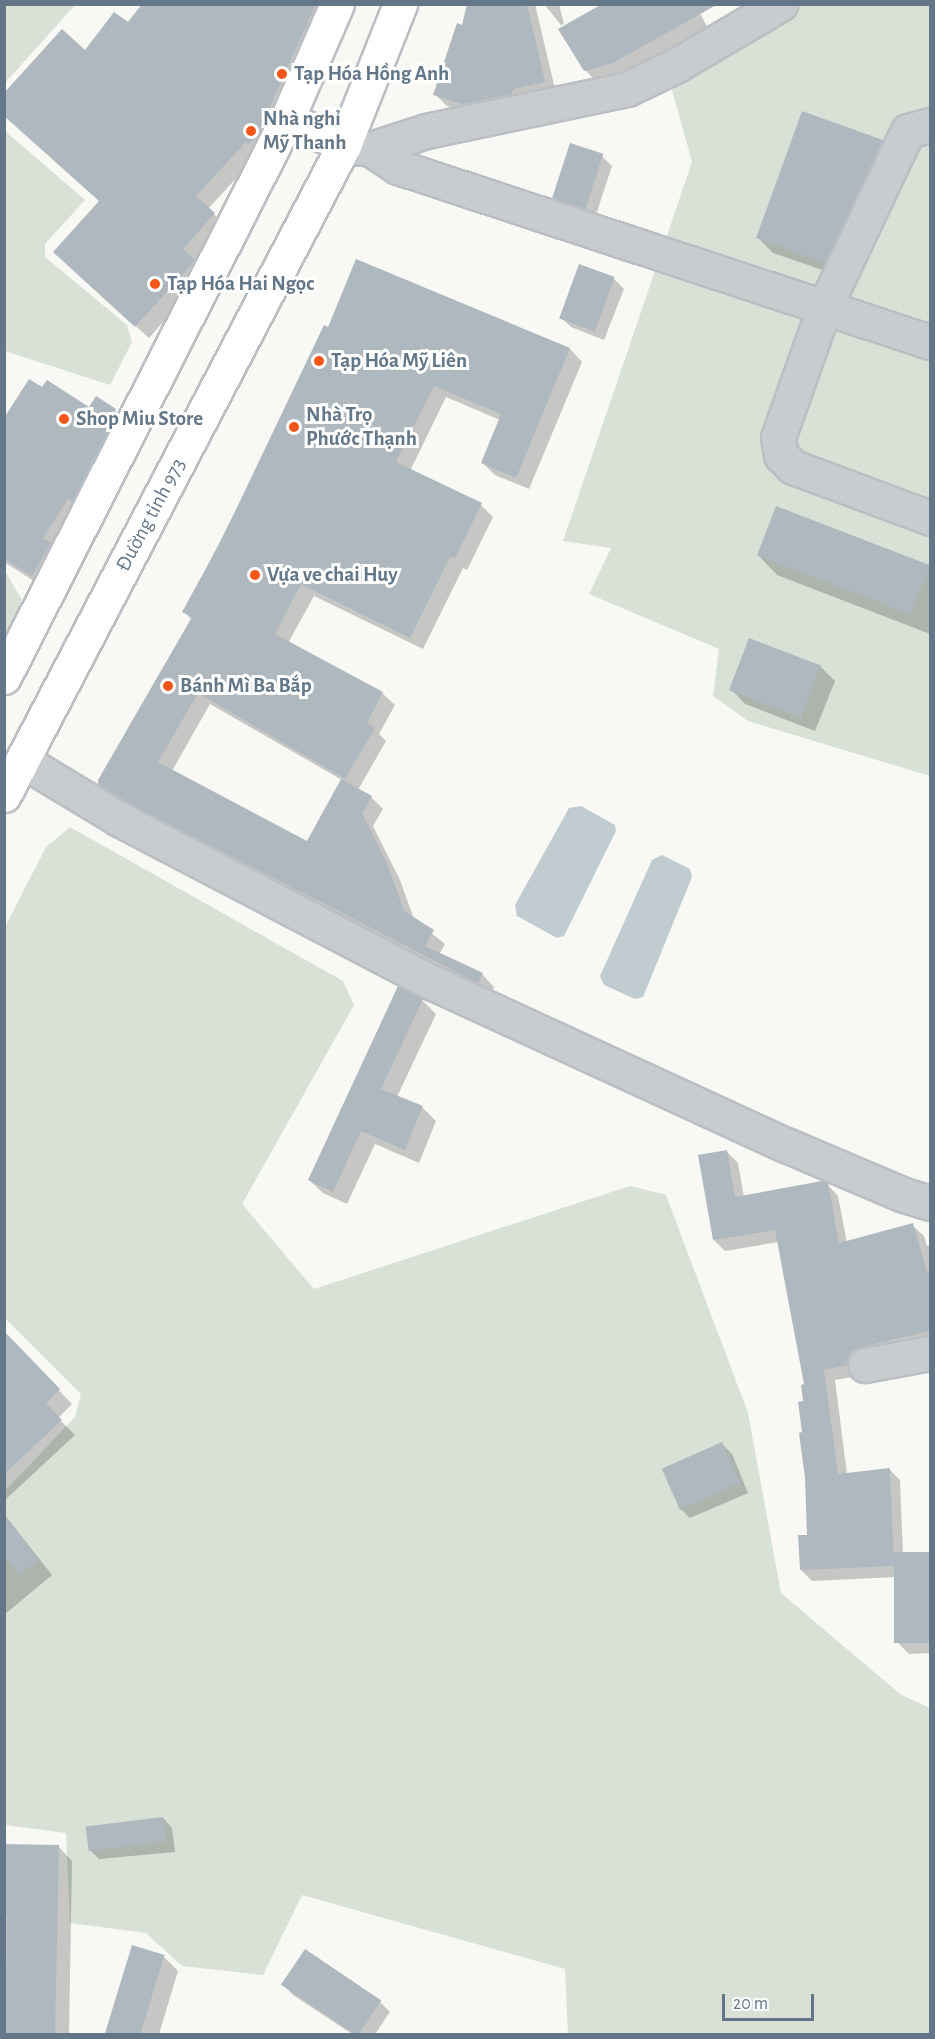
<!DOCTYPE html>
<meta charset="utf-8">
<style>
body{margin:0}
#map{position:relative;width:935px;height:2039px;overflow:hidden;background:#f8f8f5;font-family:"Alegreya Sans",sans-serif}
div>[style]{position:absolute}
[style*='--x']{left:calc(var(--x)*1px);top:calc(var(--y)*1px);width:calc(var(--w)*1px);rotate:calc(var(--a)*1deg)}
.green>*{inset:0;background:#d9e1d6}
.water>*{inset:0;background:#c1ccd1}
.shadow>*{inset:0;background:#0003}
.building>*{inset:0;background:#b0b8bf;transform-origin:0 0}
.roads{filter:drop-shadow(2px 0 #bbbfc3) drop-shadow(-2px 0 #bbbfc3) drop-shadow(0 2px #bbbfc3) drop-shadow(0 -2px #bbbfc3)}
.minor>*{height:33px;margin:-16.5px;padding:0 16.5px;transform-origin:16.5px;border-radius:16.5px;background:#c8cccf}
.major>*{height:33px;margin:-16.5px;padding:0 16.5px;transform-origin:16.5px;border-radius:16.5px;background:#fff}
.dots>*{width:16px;height:16px;translate:-50% -50%;box-sizing:border-box;border:3px solid #fff;border-radius:50%}
span{translate:-50% -50%;white-space:nowrap;text-align:center;line-height:1.15;-webkit-text-stroke:6px #fff;paint-order:stroke}
.poi-label{font-size:21px;color:#647789;font-weight:700}
.left{translate:0 -50%;text-align:left}
.street-label{font-size:21px;color:#647789}
.frame{position:absolute;inset:0;border:6px solid #647789;pointer-events:none}
.scale{position:absolute;left:722px;top:1994px;width:92px;height:27px;box-sizing:border-box;border:3px solid #647789;border-top:0;padding-left:8px;font-size:18px;line-height:21px;white-space:nowrap;color:#647789;-webkit-text-stroke:4px #fff;paint-order:stroke}
</style>
<div id="map">
<div class="green">
<div style="clip-path:polygon(5px 4px,75px 5px,5px 83px,4px 5px)"></div>
<div style="clip-path:polygon(803px 5px,930px 5px,930px 776px,748px 721px,713px 696px,719px 649px,589px 594px,611px 548px,563px 541px,692px 162px,672px 90px,693px 69px)"></div>
<div style="clip-path:polygon(4px 130px,85px 200px,45px 244px,45px 257px,127px 325px,132px 342px,110px 385px,5px 351px)"></div>
<div style="clip-path:polygon(5px 571px,22px 600px,5px 636px)"></div>
<div style="clip-path:polygon(70px 827px,343px 981px,354px 1005px,242px 1204px,314px 1289px,630px 1186px,666px 1195px,748px 1413px,781px 1593px,900px 1694px,930px 1708px,930px 2034px,568px 2034px,565px 1969px,302px 1895px,263px 1975px,182px 1966px,146px 1933px,70px 1923px,66px 1833px,5px 1825px,5px 1491px,75px 1417px,81px 1394px,5px 1318px,5px 927px,46px 847px)"></div>
</div>
<div class="water">
<div style="clip-path:polygon(581px 806px,615px 825px,616px 831px,564px 936px,557px 938px,517px 916px,515px 905px,569px 808px)"></div>
<div style="clip-path:polygon(662px 855px,690px 869px,692px 877px,643px 997px,635px 999px,604px 985px,600px 976px,652px 860px)"></div>
</div>
<div class="shadow">
<div style="clip-path:polygon(291px 4px,328px 4px,259px 153px,208px 209px,227px 226px,195px 262px,206px 273px,149px 338px,68px 265px,101px 202px,85px 52px,128px 24px)"></div>
<div style="clip-path:polygon(469px 4px,535px 4px,556px 93px,474px 116px,447px 106px,435px 94px,463px 27px)"></div>
<div style="clip-path:polygon(544px 4px,559px 4px,564px 24px,561px 25px)"></div>
<div style="clip-path:polygon(695px 4px,708px 28px,625px 74px,597px 82px,585px 70px)"></div>
<div style="clip-path:polygon(882px 141px,896px 156px,840px 276px,773px 253px,758px 238px)"></div>
<div style="clip-path:polygon(602px 156px,612px 166px,595px 218px,563px 207px,553px 197px)"></div>
<div style="clip-path:polygon(evenodd,357px 261px,570px 349px,582px 362px,529px 489px,495px 475px,482px 462px,500px 420px,446px 397px,410px 471px,481px 505px,493px 517px,467px 570px,463px 568px,423px 649px,314px 596px,288px 643px,382px 693px,395px 705px,379px 734px,386px 741px,358px 790px,371px 797px,383px 809px,373px 826px,400px 880px,414px 919px,445px 944px,440px 953px,482px 974px,494px 987px,491px 994px,112px 796px,99px 784px,192px 620px,184px 612px,328px 329px,357px 261px,210px 704px,342px 780px,308px 843px,172px 771px,210px 704px)"></div>
<div style="clip-path:polygon(580px 266px,614px 279px,624px 289px,604px 340px,571px 327px,561px 317px)"></div>
<div style="clip-path:polygon(43px 389px,90px 409px,115px 410px,128px 423px,45px 588px,4px 562px,4px 420px)"></div>
<div style="clip-path:polygon(777px 508px,930px 567px,930px 634px,777px 575px,759px 556px)"></div>
<div style="clip-path:polygon(820px 666px,835px 681px,815px 731px,745px 704px,731px 689px)"></div>
<div style="clip-path:polygon(422px 1000px,436px 1014px,397px 1097px,422px 1107px,436px 1121px,419px 1163px,375px 1144px,347px 1204px,323px 1193px,309px 1180px)"></div>
<div style="clip-path:polygon(727px 1152px,738px 1163px,744px 1197px,827px 1184px,838px 1196px,847px 1243px,912px 1225px,924px 1236px,927px 1246px,930px 1246px,930px 1346px,858px 1376px,835px 1380px,847px 1474px,889px 1469px,900px 1480px,903px 1554px,930px 1553px,930px 1653px,909px 1654px,899px 1644px,896px 1577px,812px 1581px,801px 1570px,808px 1536px,806px 1385px,778px 1242px,725px 1251px,714px 1240px)"></div>
<div style="clip-path:polygon(4px 1333px,72px 1404px,58px 1418px,75px 1435px,4px 1501px)"></div>
<div style="clip-path:polygon(722px 1444px,732px 1454px,748px 1493px,690px 1518px,680px 1508px)"></div>
<div style="clip-path:polygon(4px 1514px,52px 1575px,4px 1615px)"></div>
<div style="clip-path:polygon(163px 1818px,172px 1828px,175px 1852px,99px 1859px,89px 1849px)"></div>
<div style="clip-path:polygon(4px 1845px,58px 1846px,72px 1861px,69px 2034px,4px 2034px)"></div>
<div style="clip-path:polygon(133px 1947px,163px 1956px,178px 1971px,159px 2034px,107px 2034px)"></div>
<div style="clip-path:polygon(283px 1984px,380px 2002px,390px 2012px,375px 2034px,352px 2034px,293px 1995px)"></div>
</div>
<div class="building">
<div style="clip-path:polygon(142px 4px,316px 4px,257px 136px,249px 144px,246px 142px,196px 196px,215px 213px,183px 249px,195px 260px,194px 262px,135px 327px,53px 252px,99px 201px,4px 116px,4px 93px,62px 29px,85px 50px,114px 12px,128px 22px)"></div>
<div style="clip-path:polygon(467px 4px,527px 4px,545px 82px,514px 89px,511px 94px,462px 104px,433px 95px,457px 23px,462px 25px)"></div>
<div style="clip-path:polygon(602px 4px,718px 4px,613px 63px,584px 71px,558px 29px)"></div>
<div style="clip-path:polygon(802px 111px,883px 140px,825px 263px,756px 238px)"></div>
<div style="left:570px;top:143px;width:35px;height:58px;rotate:18deg"></div>
<div style="clip-path:polygon(356px 259px,570px 348px,516px 478px,481px 463px,501px 414px,434px 386px,396px 462px,482px 503px,455px 558px,450px 557px,410px 638px,301px 584px,275px 634px,383px 692px,367px 723px,375px 728px,345px 779px,198px 693px,158px 762px,307px 841px,341px 779px,372px 796px,362px 813px,388px 866px,404px 911px,434px 930px,425px 946px,483px 973px,478px 983px,128px 803px,98px 784px,98px 780px,192px 617px,182px 612px,221px 541px,324px 325px,328px 327px)"></div>
<div style="left:579px;top:264px;width:38px;height:58px;rotate:20deg"></div>
<div style="clip-path:polygon(29px 379px,42px 387px,47px 380px,89px 407px,96px 396px,116px 409px,110px 420px,113px 422px,72px 502px,68px 499px,43px 538px,51px 543px,32px 576px,4px 559px,4px 418px)"></div>
<div style="left:776px;top:506px;width:165px;height:53px;rotate:21deg"></div>
<div style="left:749px;top:638px;width:77px;height:56px;rotate:21deg"></div>
<div style="clip-path:polygon(398px 986px,423px 999px,381px 1089px,423px 1106px,405px 1150px,361px 1131px,333px 1192px,308px 1180px)"></div>
<div style="clip-path:polygon(727px 1150px,735px 1197px,822px 1181px,828px 1183px,839px 1243px,913px 1223px,927px 1272px,930px 1271px,930px 1331px,861px 1347px,852px 1351px,847px 1365px,824px 1370px,838px 1474px,890px 1468px,894px 1566px,800px 1570px,798px 1535px,807px 1535px,805px 1478px,799px 1433px,802px 1432px,798px 1402px,803px 1401px,801px 1385px,804px 1384px,775px 1230px,713px 1240px,698px 1155px)"></div>
<div style="clip-path:polygon(4px 1331px,60px 1389px,46px 1403px,62px 1420px,4px 1474px)"></div>
<div style="left:722px;top:1442px;width:45px;height:66px;rotate:66deg"></div>
<div style="clip-path:polygon(4px 1515px,39px 1560px,19px 1576px,4px 1557px)"></div>
<div style="left:930px;top:1552px;width:91px;height:36px;rotate:90deg"></div>
<div style="left:163px;top:1817px;width:25px;height:78px;rotate:83deg"></div>
<div style="clip-path:polygon(4px 1844px,59px 1845px,55px 2034px,5px 2034px,7px 1917px,4px 1917px)"></div>
<div style="left:132px;top:1945px;width:34px;height:93px;rotate:17deg"></div>
<div style="left:305px;top:1949px;width:92px;height:43px;rotate:34deg"></div>
</div>
<div class="roads">
<div class="minor">
<div style="--x:930;--y:125;--w:23;--a:165"></div>
<div style="--x:908;--y:131;--w:25;--a:117"></div>
<div style="--x:897;--y:153;--w:171;--a:115.2"></div>
<div style="--x:824;--y:308;--w:138;--a:109.5"></div>
<div style="--x:778;--y:438;--w:17;--a:80"></div>
<div style="--x:781;--y:455;--w:17;--a:45"></div>
<div style="--x:793;--y:467;--w:146;--a:20.4"></div>
<div style="--x:355;--y:147;--w:16;--a:7"></div>
<div style="--x:371;--y:149;--w:58;--a:-18.1"></div>
<div style="--x:426;--y:131;--w:205;--a:-11.8"></div>
<div style="--x:627;--y:89;--w:55;--a:-25.6"></div>
<div style="--x:677;--y:65;--w:120;--a:-30.6"></div>
<div style="--x:371;--y:149;--w:32;--a:34"></div>
<div style="--x:398;--y:167;--w:560;--a:18.21"></div>
<div style="--x:23;--y:761;--w:112;--a:31.1"></div>
<div style="--x:119;--y:819;--w:354;--a:27.6"></div>
<div style="--x:433;--y:983;--w:388;--a:24.7"></div>
<div style="--x:786;--y:1145;--w:128;--a:23"></div>
<div style="--x:904;--y:1195;--w:27;--a:17"></div>
<div style="--x:865;--y:1365;--w:66;--a:-10.5"></div>
</div>
<div class="major">
<div style="--x:287;--y:119;--w:63;--a:24.5"></div>
<div style="--x:4;--y:677;--w:626;--a:-63.11"></div>
<div style="--x:287;--y:119;--w:125;--a:-66.5"></div>
<div style="--x:4;--y:795;--w:734;--a:-62.39"></div>
<div style="--x:344;--y:145;--w:152;--a:-68.3"></div>
</div>
</div>
<div class="dots">
<div style="left:282px;top:74px;background:#f45519"></div>
<div style="left:251px;top:131px;background:#f45519"></div>
<div style="left:155px;top:284px;background:#f45519"></div>
<div style="left:319px;top:361px;background:#f45519"></div>
<div style="left:64px;top:419px;background:#f45519"></div>
<div style="left:294px;top:427px;background:#f45519"></div>
<div style="left:255px;top:575px;background:#f45519"></div>
<div style="left:168px;top:686px;background:#f45519"></div>
</div>
<div class="poi-label">
<span class="left" style="left:294px;top:74px">Tạp Hóa Hồng Anh</span>
<span class="left" style="left:263px;top:131px">Nhà nghỉ<br>Mỹ Thanh</span>
<span class="left" style="left:167px;top:284px">Tạp Hóa Hai Ngọc</span>
<span class="left" style="left:331px;top:361px">Tạp Hóa Mỹ Liên</span>
<span class="left" style="left:306px;top:427px">Nhà Trọ<br>Phước Thạnh</span>
<span class="left" style="left:76px;top:419px">Shop Miu Store</span>
<span class="left" style="left:267px;top:575px">Vựa ve chai Huy</span>
<span class="left" style="left:180px;top:686px">Bánh Mì Ba Bắp</span>
</div>
<div class="street-label">
<span style="left:151px;top:515px;rotate:-62deg">Đường tỉnh 973</span>
</div>
<div class="frame"></div>
<div class="scale">20 m</div>
</div>
